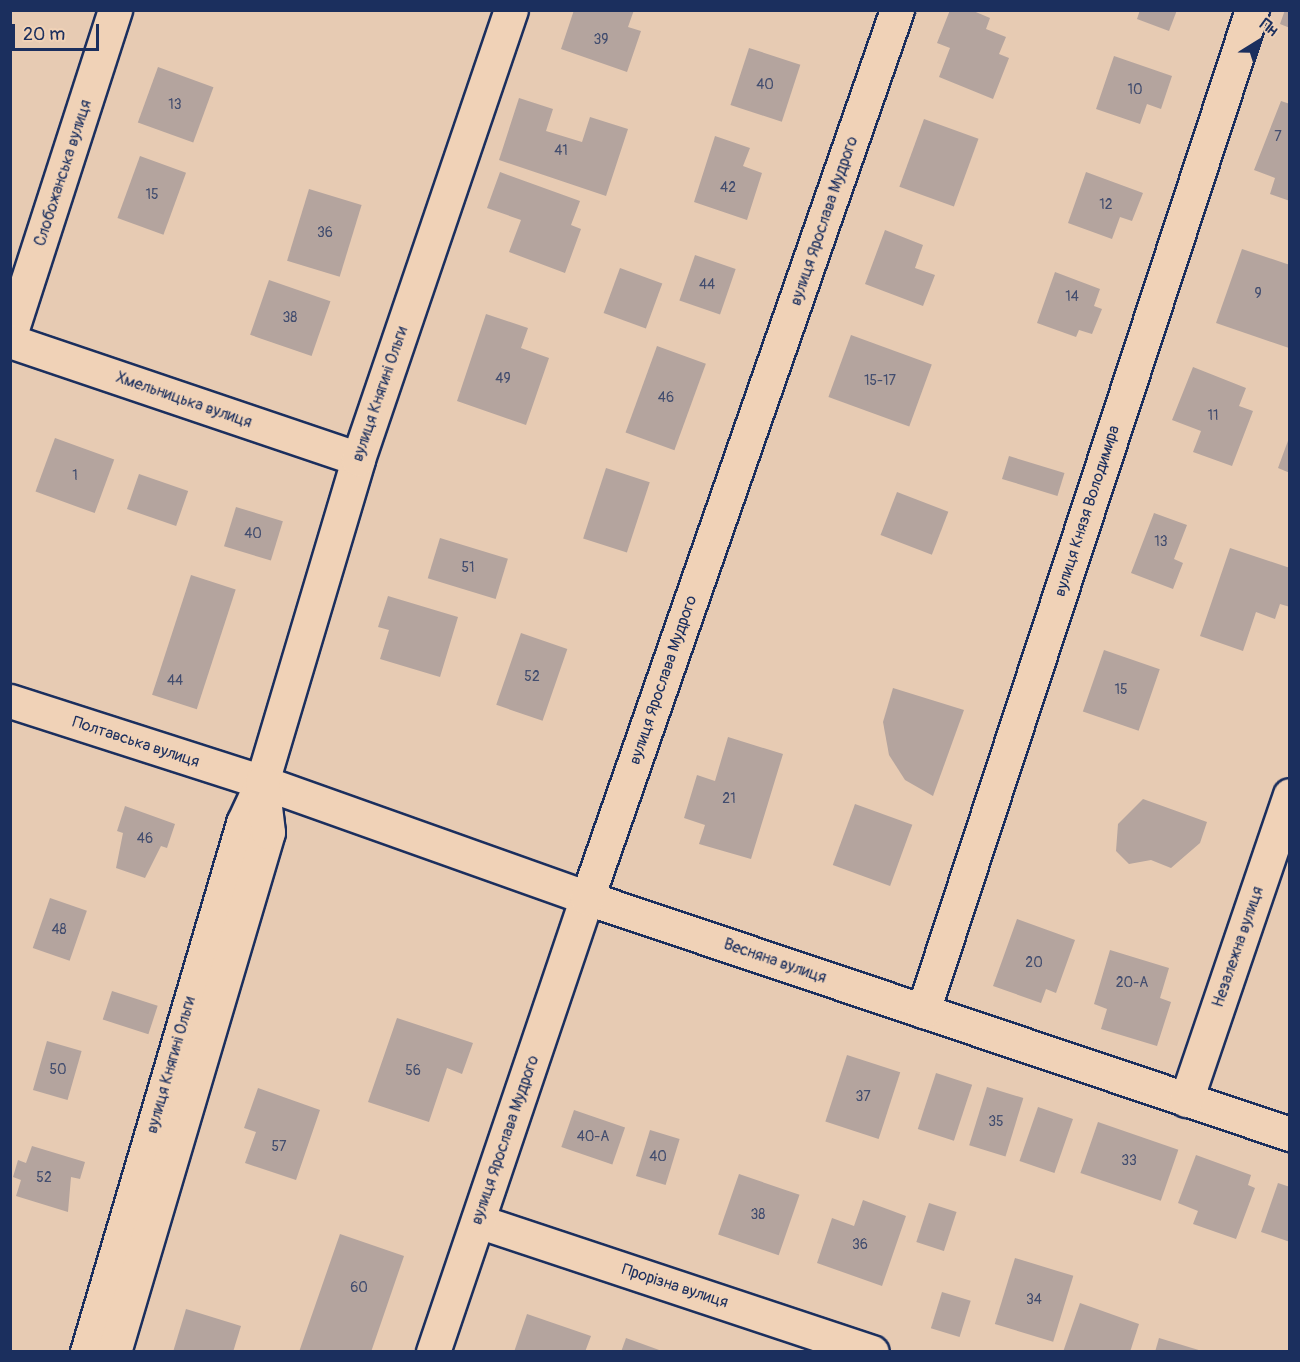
<!DOCTYPE html>
<meta charset="utf-8">
<style>
body{margin:0}
#map{position:relative;width:1300px;height:1362px;overflow:hidden;background:#e7cbb3;font-family:Pangolin,sans-serif}
div>[style]{position:absolute}
[style*='--x']{left:calc(var(--x)*1px);top:calc(var(--y)*1px);width:calc(var(--w)*1px);rotate:calc(var(--a)*1deg)}
.building>*{inset:0;background:#b4a49e;transform-origin:0 0}
.roads{filter:drop-shadow(2px 0 #1b2f5e) drop-shadow(-2px 0 #1b2f5e) drop-shadow(0 2px #1b2f5e) drop-shadow(0 -2px #1b2f5e)}
.minor>*{height:33px;margin:-16.5px;padding:0 16.5px;transform-origin:16.5px;border-radius:16.5px;background:#f0d2b7}
.secondary>*{height:33px;margin:-16.5px;padding:0 16.5px;transform-origin:16.5px;border-radius:16.5px;background:#f0d2b7}
span{translate:-50% -50%;white-space:nowrap;text-align:center;line-height:1.15;-webkit-text-stroke:5px #f0d2b7;paint-order:stroke}
.number-label{font-size:14px;color:#414c6e}
.number-label span{-webkit-text-stroke-width:0}
.street-label{font-size:16px;color:#1b2f5e}
.frame{position:absolute;inset:0;border:12px solid #1b2f5e;pointer-events:none}
.north{position:absolute;left:1228px;top:12px;width:60px;height:60px;-webkit-text-stroke:4px #f0d2b7;paint-order:stroke;rotate:37deg;font-size:16px;font-weight:700;line-height:24px;text-align:center;color:#1b2f5e}
.north::after{content:'';display:block;margin:auto;width:21px;height:27px;background:#1b2f5e;clip-path:polygon(50% 0,100% 100%,50% 72%,0 100%)}
.scale{position:absolute;left:12px;top:24px;width:87px;height:27px;box-sizing:border-box;border:3px solid #1b2f5e;border-top:0;padding-left:8px;font-size:18px;line-height:21px;white-space:nowrap;color:#1b2f5e;-webkit-text-stroke:4px #f0d2b7;paint-order:stroke}
</style>
<div id="map">
<div class="building">
<div style="clip-path:polygon(574px 10px,634px 10px,628px 27px,641px 31px,627px 72px,561px 49px)"></div>
<div style="clip-path:polygon(950px 10px,971px 10px,990px 18px,986px 29px,1006px 37px,999px 54px,1009px 58px,993px 99px,939px 77px,950px 48px,937px 43px)"></div>
<div style="clip-path:polygon(1140px 10px,1177px 10px,1169px 31px,1137px 19px)"></div>
<div style="clip-path:polygon(1285px 10px,1290px 10px,1290px 28px,1280px 24px)"></div>
<div style="left:749px;top:48px;width:54px;height:60px;rotate:18deg"></div>
<div style="clip-path:polygon(1114px 56px,1172px 76px,1161px 109px,1147px 104px,1140px 124px,1096px 109px)"></div>
<div style="left:158px;top:67px;width:59px;height:59px;rotate:20deg"></div>
<div style="clip-path:polygon(519px 98px,553px 109px,546px 131px,582px 142px,590px 117px,628px 129px,606px 196px,499px 160px)"></div>
<div style="clip-path:polygon(1281px 101px,1290px 104px,1290px 201px,1270px 194px,1275px 178px,1254px 170px)"></div>
<div style="left:924px;top:119px;width:58px;height:72px;rotate:20deg"></div>
<div style="clip-path:polygon(715px 136px,750px 148px,743px 166px,762px 173px,747px 220px,694px 202px)"></div>
<div style="left:140px;top:156px;width:49px;height:66px;rotate:20deg"></div>
<div style="clip-path:polygon(500px 172px,580px 201px,571px 225px,581px 229px,565px 273px,509px 252px,521px 220px,487px 208px)"></div>
<div style="clip-path:polygon(1086px 172px,1143px 193px,1132px 221px,1120px 217px,1112px 239px,1068px 223px)"></div>
<div style="left:309px;top:189px;width:55px;height:75px;rotate:17deg"></div>
<div style="clip-path:polygon(885px 230px,923px 245px,915px 268px,935px 275px,923px 306px,865px 284px)"></div>
<div style="clip-path:polygon(1242px 249px,1290px 265px,1289px 348px,1216px 323px)"></div>
<div style="left:695px;top:255px;width:43px;height:48px;rotate:19deg"></div>
<div style="left:620px;top:268px;width:45px;height:48px;rotate:20deg"></div>
<div style="clip-path:polygon(1055px 272px,1100px 289px,1094px 306px,1102px 309px,1092px 334px,1079px 330px,1076px 337px,1037px 323px)"></div>
<div style="left:269px;top:280px;width:65px;height:58px;rotate:19deg"></div>
<div style="clip-path:polygon(486px 314px,528px 328px,521px 348px,549px 358px,526px 425px,457px 401px)"></div>
<div style="left:851px;top:335px;width:86px;height:66px;rotate:20deg"></div>
<div style="left:657px;top:346px;width:52px;height:92px;rotate:20deg"></div>
<div style="clip-path:polygon(1193px 367px,1246px 388px,1239px 406px,1253px 411px,1232px 466px,1193px 452px,1201px 431px,1172px 420px)"></div>
<div style="left:55px;top:438px;width:63px;height:57px;rotate:20deg"></div>
<div style="clip-path:polygon(1289px 438px,1290px 438px,1290px 473px,1278px 468px)"></div>
<div style="left:1009px;top:456px;width:58px;height:24px;rotate:17deg"></div>
<div style="left:606px;top:468px;width:46px;height:74px;rotate:18deg"></div>
<div style="left:139px;top:474px;width:52px;height:37px;rotate:19deg"></div>
<div style="left:897px;top:492px;width:55px;height:46px;rotate:21deg"></div>
<div style="left:236px;top:507px;width:49px;height:41px;rotate:17deg"></div>
<div style="clip-path:polygon(1154px 513px,1187px 525px,1174px 559px,1183px 563px,1173px 589px,1131px 573px)"></div>
<div style="left:440px;top:538px;width:71px;height:42px;rotate:17deg"></div>
<div style="clip-path:polygon(1230px 548px,1290px 568px,1290px 607px,1280px 604px,1275px 619px,1256px 612px,1243px 651px,1200px 636px)"></div>
<div style="left:191px;top:575px;width:47px;height:126px;rotate:18deg"></div>
<div style="clip-path:polygon(388px 596px,458px 617px,440px 677px,380px 659px,389px 630px,378px 627px)"></div>
<div style="left:521px;top:633px;width:49px;height:76px;rotate:19deg"></div>
<div style="left:1104px;top:650px;width:59px;height:65px;rotate:19deg"></div>
<div style="clip-path:polygon(893px 688px,964px 710px,933px 796px,905px 780px,889px 755px,883px 722px)"></div>
<div style="clip-path:polygon(728px 737px,783px 754px,751px 859px,699px 844px,705px 825px,684px 818px,697px 775px,715px 781px)"></div>
<div style="clip-path:polygon(1143px 799px,1207px 822px,1200px 843px,1171px 868px,1151px 860px,1129px 864px,1116px 851px,1118px 824px)"></div>
<div style="left:855px;top:804px;width:61px;height:65px;rotate:20deg"></div>
<div style="clip-path:polygon(125px 806px,175px 824px,167px 848px,161px 846px,145px 878px,116px 868px,123px 833px,117px 831px)"></div>
<div style="left:50px;top:898px;width:39px;height:53px;rotate:19deg"></div>
<div style="clip-path:polygon(1017px 919px,1075px 940px,1056px 993px,1046px 989px,1041px 1003px,993px 986px)"></div>
<div style="clip-path:polygon(1110px 950px,1169px 968px,1160px 998px,1171px 1002px,1157px 1046px,1101px 1029px,1107px 1009px,1094px 1004px)"></div>
<div style="left:112px;top:991px;width:48px;height:30px;rotate:18deg"></div>
<div style="clip-path:polygon(397px 1018px,473px 1043px,462px 1074px,447px 1068px,429px 1122px,368px 1102px)"></div>
<div style="left:47px;top:1041px;width:36px;height:51px;rotate:16deg"></div>
<div style="left:847px;top:1055px;width:56px;height:70px;rotate:18deg"></div>
<div style="left:936px;top:1073px;width:38px;height:59px;rotate:18deg"></div>
<div style="left:987px;top:1087px;width:38px;height:61px;rotate:17deg"></div>
<div style="clip-path:polygon(258px 1088px,320px 1110px,296px 1180px,245px 1163px,256px 1132px,244px 1128px)"></div>
<div style="left:1038px;top:1107px;width:37px;height:57px;rotate:19deg"></div>
<div style="left:574px;top:1110px;width:54px;height:39px;rotate:19deg"></div>
<div style="left:1098px;top:1122px;width:85px;height:54px;rotate:19deg"></div>
<div style="left:650px;top:1130px;width:31px;height:48px;rotate:17deg"></div>
<div style="clip-path:polygon(32px 1146px,85px 1162px,80px 1179px,71px 1177px,68px 1212px,16px 1196px,21px 1180px,13px 1177px,18px 1160px,26px 1163px)"></div>
<div style="clip-path:polygon(1196px 1155px,1251px 1175px,1248px 1185px,1255px 1188px,1236px 1239px,1193px 1224px,1198px 1211px,1178px 1203px)"></div>
<div style="left:739px;top:1174px;width:64px;height:64px;rotate:19deg"></div>
<div style="clip-path:polygon(1278px 1183px,1290px 1187px,1290px 1242px,1261px 1232px)"></div>
<div style="clip-path:polygon(863px 1200px,906px 1216px,882px 1286px,817px 1263px,832px 1218px,854px 1226px)"></div>
<div style="left:929px;top:1203px;width:29px;height:41px;rotate:18deg"></div>
<div style="clip-path:polygon(340px 1234px,404px 1256px,371px 1352px,299px 1352px)"></div>
<div style="left:1015px;top:1258px;width:61px;height:69px;rotate:17deg"></div>
<div style="left:942px;top:1292px;width:30px;height:38px;rotate:17deg"></div>
<div style="clip-path:polygon(1080px 1303px,1139px 1324px,1130px 1352px,1063px 1352px)"></div>
<div style="clip-path:polygon(186px 1309px,241px 1326px,233px 1352px,173px 1352px)"></div>
<div style="clip-path:polygon(527px 1314px,591px 1336px,585px 1352px,514px 1352px)"></div>
<div style="clip-path:polygon(626px 1338px,662px 1351px,662px 1352px,621px 1352px)"></div>
<div style="clip-path:polygon(1159px 1338px,1202px 1351px,1201px 1352px,1155px 1352px)"></div>
</div>
<div class="roads">
<div class="minor">
<div style="--x:10;--y:335;--w:342;--a:-72.1"></div>
<div style="--x:10;--y:341;--w:367;--a:18.7"></div>
<div style="--x:10;--y:701;--w:265;--a:17.8"></div>
<div style="--x:262;--y:782;--w:345;--a:19.6"></div>
<div style="--x:587;--y:898;--w:742;--a:18.56"></div>
<div style="--x:923;--y:1011;--w:1054;--a:-71.81"></div>
<div style="--x:1186;--y:1100;--w:322;--a:-71.2"></div>
<div style="--x:478;--y:1221;--w:415;--a:18.4"></div>
<div style="--x:87;--y:1352;--w:552;--a:-73.57"></div>
<div style="--x:243;--y:823;--w:45;--a:-65.1"></div>
<div style="--x:262;--y:782;--w:337;--a:-73.4"></div>
<div style="--x:358;--y:459;--w:474;--a:-71.2"></div>
<div style="--x:114;--y:1352;--w:542;--a:-73.5"></div>
<div style="--x:268;--y:832;--w:50;--a:-96.8"></div>
</div>
<div class="secondary">
<div style="--x:433;--y:1352;--w:479;--a:-71.3"></div>
<div style="--x:587;--y:898;--w:941;--a:-70.76"></div>
</div>
</div>
<div class="number-label">
<span style="left:601px;top:40px">39</span>
<span style="left:765px;top:85px">40</span>
<span style="left:1135px;top:90px">10</span>
<span style="left:175px;top:105px">13</span>
<span style="left:1278px;top:137px">7</span>
<span style="left:561px;top:151px">41</span>
<span style="left:728px;top:188px">42</span>
<span style="left:152px;top:195px">15</span>
<span style="left:1106px;top:205px">12</span>
<span style="left:325px;top:233px">36</span>
<span style="left:707px;top:285px">44</span>
<span style="left:1258px;top:294px">9</span>
<span style="left:1072px;top:297px">14</span>
<span style="left:290px;top:318px">38</span>
<span style="left:503px;top:379px">49</span>
<span style="left:880px;top:381px">15-17</span>
<span style="left:666px;top:398px">46</span>
<span style="left:1213px;top:416px">11</span>
<span style="left:75px;top:476px">1</span>
<span style="left:253px;top:534px">40</span>
<span style="left:1161px;top:542px">13</span>
<span style="left:468px;top:568px">51</span>
<span style="left:532px;top:677px">52</span>
<span style="left:175px;top:681px">44</span>
<span style="left:1121px;top:690px">15</span>
<span style="left:729px;top:799px">21</span>
<span style="left:145px;top:839px">46</span>
<span style="left:59px;top:930px">48</span>
<span style="left:1034px;top:963px">20</span>
<span style="left:1132px;top:983px">20-А</span>
<span style="left:58px;top:1070px">50</span>
<span style="left:413px;top:1071px">56</span>
<span style="left:863px;top:1097px">37</span>
<span style="left:996px;top:1122px">35</span>
<span style="left:593px;top:1137px">40-А</span>
<span style="left:279px;top:1147px">57</span>
<span style="left:658px;top:1157px">40</span>
<span style="left:1129px;top:1161px">33</span>
<span style="left:44px;top:1178px">52</span>
<span style="left:758px;top:1215px">38</span>
<span style="left:860px;top:1245px">36</span>
<span style="left:359px;top:1288px">60</span>
<span style="left:1034px;top:1300px">34</span>
</div>
<div class="street-label">
<span style="left:63px;top:173px;rotate:-72deg">Слобожанська вулиця</span>
<span style="left:824px;top:221px;rotate:-71deg">вулиця Ярослава Мудрого</span>
<span style="left:380px;top:394px;rotate:-71deg">вулиця Княгині Ольги</span>
<span style="left:184px;top:400px;rotate:19deg">Хмельницька вулиця</span>
<span style="left:1087px;top:511px;rotate:-72deg">вулиця Князя Володимира</span>
<span style="left:663px;top:680px;rotate:-71deg">вулиця Ярослава Мудрого</span>
<span style="left:136px;top:742px;rotate:18deg">Полтавська вулиця</span>
<span style="left:1238px;top:947px;rotate:-71deg">Незалежна вулиця</span>
<span style="left:775px;top:961px;rotate:19deg">Весняна вулиця</span>
<span style="left:171px;top:1065px;rotate:-74deg">вулиця Княгині Ольги</span>
<span style="left:505px;top:1140px;rotate:-71deg">вулиця Ярослава Мудрого</span>
<span style="left:675px;top:1286px;rotate:18deg">Прорізна вулиця</span>
</div>
<div class="frame"></div>
<div class="north">Пн</div>
<div class="scale">20 m</div>
</div>
